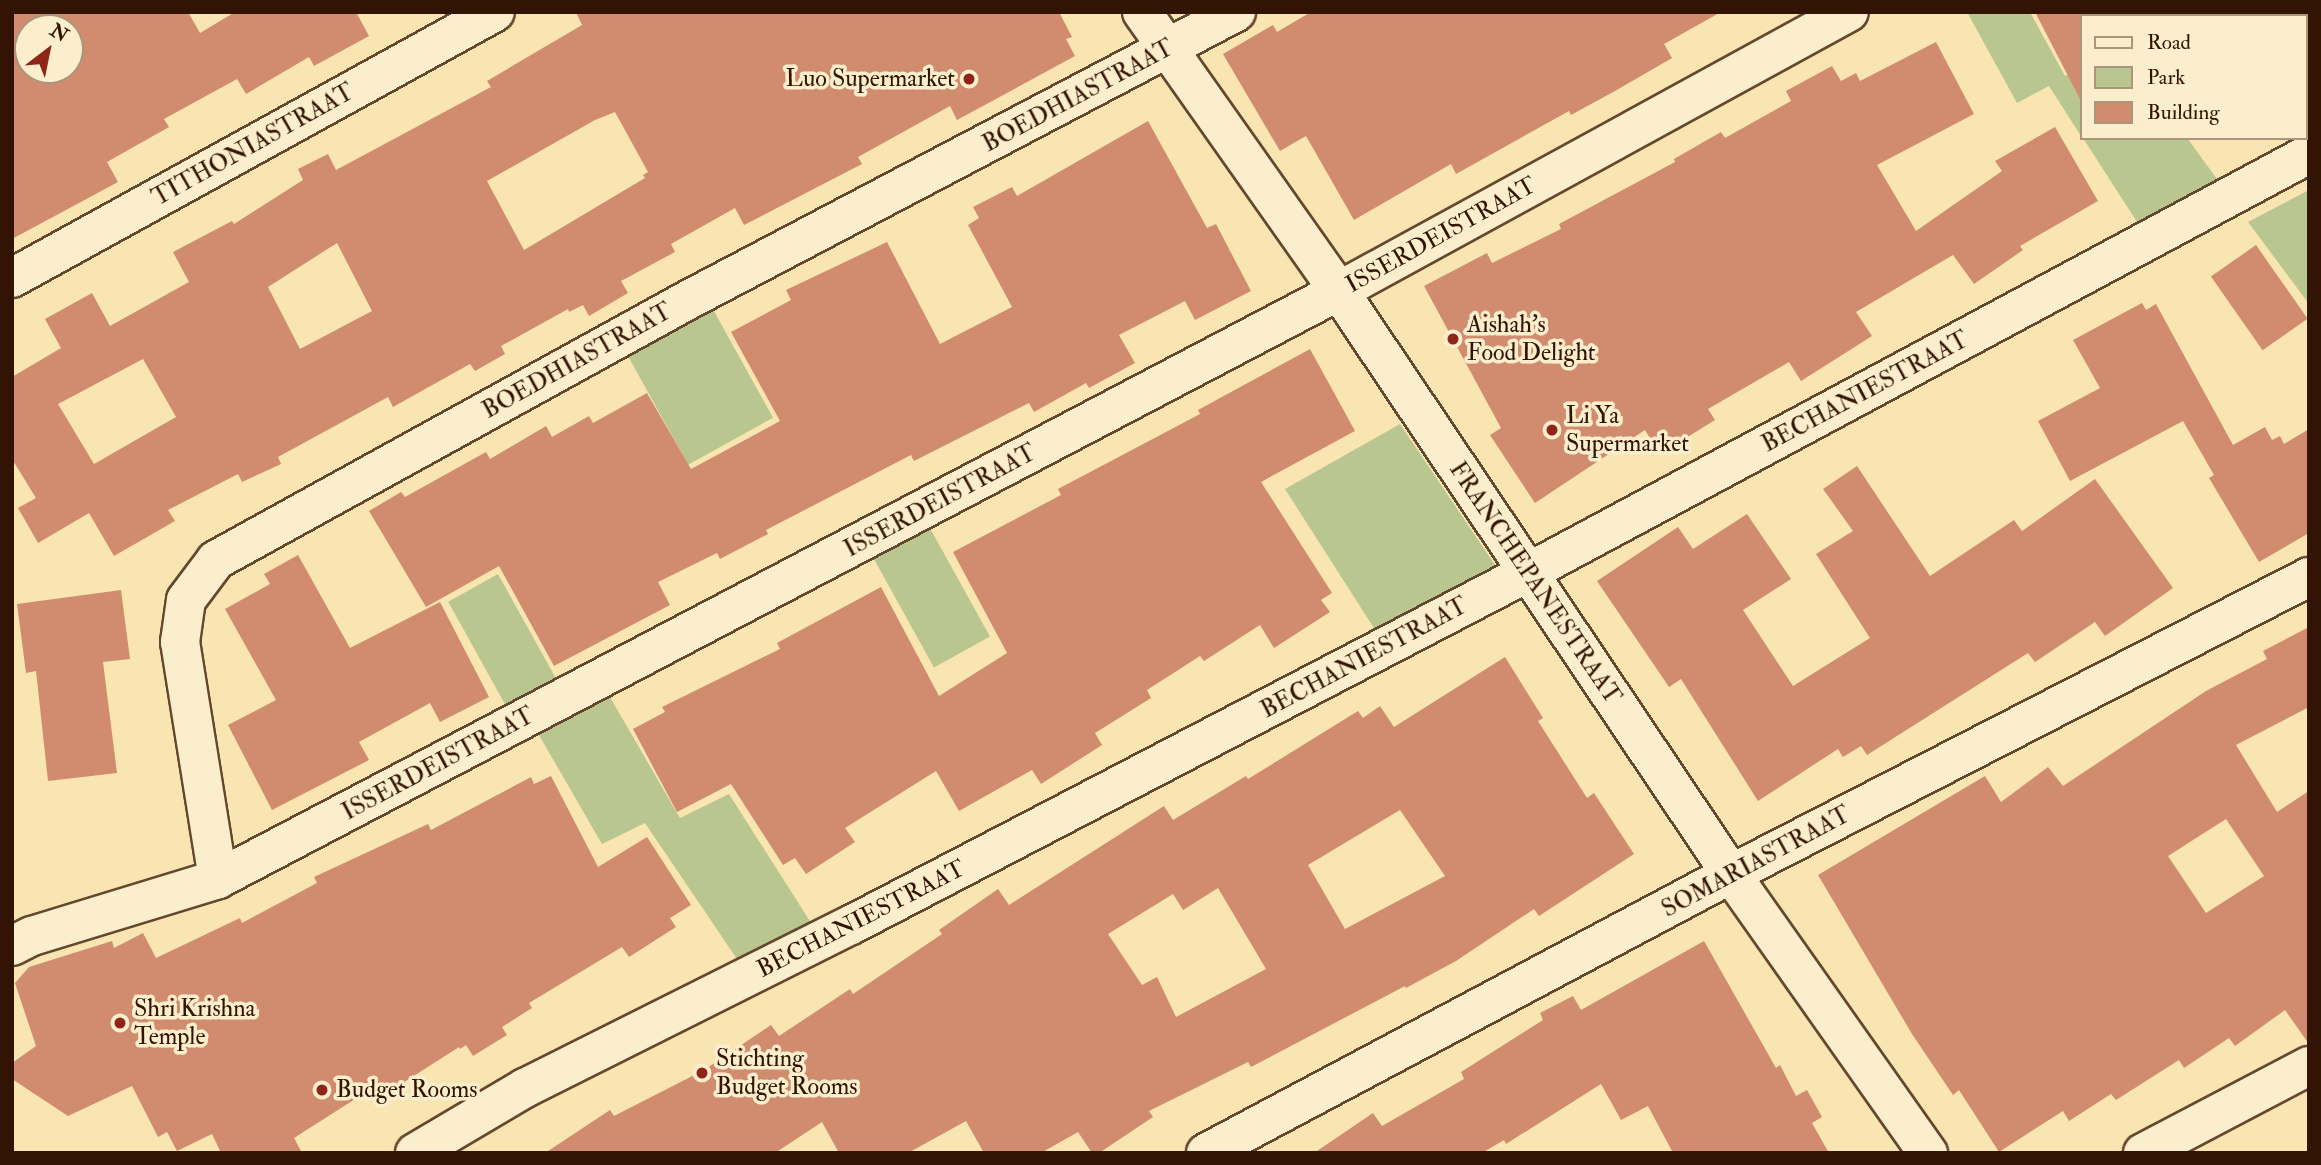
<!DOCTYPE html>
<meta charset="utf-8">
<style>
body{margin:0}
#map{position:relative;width:2321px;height:1165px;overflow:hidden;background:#f9e5b1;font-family:"IM FELL Double Pica",serif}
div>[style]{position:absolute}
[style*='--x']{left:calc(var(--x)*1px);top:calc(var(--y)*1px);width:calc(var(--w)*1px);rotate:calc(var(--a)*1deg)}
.green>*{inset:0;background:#b9c68f;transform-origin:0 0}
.building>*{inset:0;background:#d18c6f;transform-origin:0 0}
.roads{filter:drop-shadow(2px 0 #64482e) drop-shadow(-2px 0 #64482e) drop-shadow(0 2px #64482e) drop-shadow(0 -2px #64482e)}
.street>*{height:38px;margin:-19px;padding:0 19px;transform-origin:19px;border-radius:19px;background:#fbeecc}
.secondary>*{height:38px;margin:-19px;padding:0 19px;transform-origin:19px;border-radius:19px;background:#fbeecc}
.dots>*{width:19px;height:19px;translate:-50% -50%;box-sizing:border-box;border:4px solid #fbeecc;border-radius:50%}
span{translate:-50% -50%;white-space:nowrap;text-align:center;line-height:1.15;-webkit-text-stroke:7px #fbeecc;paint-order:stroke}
.poi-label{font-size:24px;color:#331303}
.right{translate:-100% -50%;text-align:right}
.left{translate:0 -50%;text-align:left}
.street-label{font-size:24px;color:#331303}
.frame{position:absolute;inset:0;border:14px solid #331303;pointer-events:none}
.legend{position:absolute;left:2080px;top:14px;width:228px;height:126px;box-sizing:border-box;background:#fbeecc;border:2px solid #ab967c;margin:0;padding:9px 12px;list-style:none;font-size:21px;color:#331303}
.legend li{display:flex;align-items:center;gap:14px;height:35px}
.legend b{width:35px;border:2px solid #ab967c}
.north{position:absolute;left:14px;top:14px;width:70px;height:70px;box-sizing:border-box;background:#fbeecc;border:2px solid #ab967c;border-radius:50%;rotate:32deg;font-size:19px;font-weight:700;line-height:28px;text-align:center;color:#331303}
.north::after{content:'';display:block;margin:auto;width:24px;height:32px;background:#8f2418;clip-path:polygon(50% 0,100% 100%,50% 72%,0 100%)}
</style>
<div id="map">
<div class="green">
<div style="clip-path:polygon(1967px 12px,2030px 12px,2065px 76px,2081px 68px,2081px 136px,2049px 86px,2017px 103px)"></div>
<div style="clip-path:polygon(2083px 138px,2187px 138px,2220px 183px,2139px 225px)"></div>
<div style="clip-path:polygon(2309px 190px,2309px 304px,2248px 222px)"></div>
<div style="left:710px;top:304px;width:130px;height:97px;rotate:61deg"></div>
<div style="clip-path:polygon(1400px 424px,1495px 565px,1483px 584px,1379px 636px,1285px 489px)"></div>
<div style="left:926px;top:521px;width:132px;height:64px;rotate:61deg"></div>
<div style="left:498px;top:574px;width:131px;height:57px;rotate:61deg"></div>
<div style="clip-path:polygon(607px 692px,680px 818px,729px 794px,813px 926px,739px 962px,645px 823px,602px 844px,536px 730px)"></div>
</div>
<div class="building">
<div style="clip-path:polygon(evenodd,12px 12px,188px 12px,200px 33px,235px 12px,356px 12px,369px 36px,314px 66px,309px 57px,246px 94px,237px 79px,164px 119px,169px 127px,107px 162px,118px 182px,12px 239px,12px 12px,28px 28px,70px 28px,70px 70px,28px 70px,28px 28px)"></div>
<div style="clip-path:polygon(evenodd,576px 12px,1059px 12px,1072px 37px,1066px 39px,1075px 56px,957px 120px,950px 106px,858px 157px,862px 164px,744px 225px,735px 208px,671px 244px,675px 252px,621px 281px,628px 293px,589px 316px,583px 305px,569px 312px,568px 309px,501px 346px,505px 354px,475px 371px,470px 364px,393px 407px,388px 397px,278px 457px,281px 464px,242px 482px,238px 474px,168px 510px,175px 521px,114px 556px,89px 513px,38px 543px,18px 508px,36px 498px,12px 459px,12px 377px,61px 348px,45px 319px,92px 293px,110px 326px,189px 282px,173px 252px,232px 221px,234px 224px,303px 180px,298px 169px,328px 154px,336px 170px,491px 87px,487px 81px,582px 25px,576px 12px,615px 112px,648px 172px,643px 175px,645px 178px,524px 250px,487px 181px,595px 120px,615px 112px,576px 12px,337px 243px,372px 311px,300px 349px,268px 287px,337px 243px,576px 12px,143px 359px,176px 417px,94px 464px,58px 404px,143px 359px)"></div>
<div style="clip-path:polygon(1311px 12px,1721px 12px,1664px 44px,1672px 58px,1615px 91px,1571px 115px,1569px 111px,1456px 174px,1451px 164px,1354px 220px,1306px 136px,1280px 151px,1223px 54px,1273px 25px,1277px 32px)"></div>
<div style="clip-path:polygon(2035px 12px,2081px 12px,2081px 101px)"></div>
<div style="clip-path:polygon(1936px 42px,1974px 114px,1877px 165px,1916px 231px,2002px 171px,1995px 161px,2055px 127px,2098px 201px,2020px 246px,2023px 250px,1974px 284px,1953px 255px,1856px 312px,1872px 336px,1801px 381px,1789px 362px,1708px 409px,1715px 420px,1660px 454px,1645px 430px,1535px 503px,1490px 435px,1501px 428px,1424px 286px,1487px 253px,1492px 263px,1561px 229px,1559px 224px,1675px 162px,1674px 159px,1721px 132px,1725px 138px,1791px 101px,1786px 91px,1832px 66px,1841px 81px,1856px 73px,1860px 81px)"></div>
<div style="clip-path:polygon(1148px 121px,1207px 228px,1216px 224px,1251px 291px,1195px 320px,1185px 301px,1119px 335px,1135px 363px,1089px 388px,1086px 383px,1034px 412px,1029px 403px,914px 461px,911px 455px,766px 530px,768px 534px,720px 559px,717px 553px,658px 582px,670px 605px,554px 666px,499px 566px,426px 607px,369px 511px,401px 492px,405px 497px,486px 452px,490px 459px,546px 426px,552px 437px,589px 416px,593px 423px,647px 393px,691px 469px,780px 421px,731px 332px,791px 300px,786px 290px,887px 242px,940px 344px,1012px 307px,968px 225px,979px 218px,973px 207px,1012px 187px,1017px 196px)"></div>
<div style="left:2256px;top:245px;width:90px;height:55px;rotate:55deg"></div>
<div style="clip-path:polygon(2142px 303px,2146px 310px,2156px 304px,2233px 445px,2265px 427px,2272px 440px,2280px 436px,2284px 444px,2309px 429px,2309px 533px,2259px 562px,2209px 478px,2214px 475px,2183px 421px,2070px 481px,2038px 421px,2100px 388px,2073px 340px)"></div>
<div style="clip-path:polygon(1310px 349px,1355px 431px,1261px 482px,1332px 593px,1321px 600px,1330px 612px,1274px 648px,1260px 625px,1204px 661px,1200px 656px,1147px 690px,1151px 698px,1095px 733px,1102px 745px,1041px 784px,1032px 770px,959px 811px,936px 771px,845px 828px,855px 842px,806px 874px,795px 858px,783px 865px,731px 784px,677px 812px,633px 729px,665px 712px,662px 707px,780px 649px,777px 643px,881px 587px,939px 696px,1007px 653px,953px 552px,1061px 495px,1058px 489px,1200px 414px,1198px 410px)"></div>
<div style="clip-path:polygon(1857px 466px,1930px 576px,2014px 520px,2022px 531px,2095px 479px,2173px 588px,2105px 636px,2095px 622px,2035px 662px,2028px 653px,1867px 755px,1861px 746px,1843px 757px,1838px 749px,1758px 801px,1681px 679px,1669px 687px,1597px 581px,1678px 527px,1693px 549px,1747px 514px,1791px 579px,1743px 610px,1793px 686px,1870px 638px,1816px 554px,1853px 531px,1823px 489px)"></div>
<div style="clip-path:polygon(298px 555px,350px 648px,440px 602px,489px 697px,440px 722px,430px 703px,359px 742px,369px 760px,272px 810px,228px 725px,276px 700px,225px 609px,270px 584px,264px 574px)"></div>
<div style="clip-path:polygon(121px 590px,130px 659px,103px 662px,117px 773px,48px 781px,36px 671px,26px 673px,17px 604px)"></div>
<div style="clip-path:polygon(evenodd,2309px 627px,2309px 707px,2236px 745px,2277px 812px,2309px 791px,2309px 1044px,2285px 1010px,2235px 1046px,2229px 1038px,2184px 1068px,2179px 1060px,2116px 1100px,2111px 1094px,2069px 1121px,2063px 1111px,1999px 1152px,1959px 1090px,1953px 1095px,1912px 1034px,1818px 875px,1985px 776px,2001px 802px,2048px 767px,2063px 786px,2206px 691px,2267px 659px,2263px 651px,2309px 627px,2226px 819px,2264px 876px,2206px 913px,2168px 856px,2226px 819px)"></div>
<div style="clip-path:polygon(evenodd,1505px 657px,1543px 718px,1538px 721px,1587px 798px,1594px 793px,1634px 854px,1539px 916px,1534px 909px,1456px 961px,1406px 988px,1405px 986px,1251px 1067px,1248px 1062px,1149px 1111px,1153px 1117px,1099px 1153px,1092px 1153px,1078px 1132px,1041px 1153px,984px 1153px,966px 1121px,908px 1153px,839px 1153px,822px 1122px,775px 1153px,545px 1153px,610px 1110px,614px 1116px,704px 1070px,771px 1025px,779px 1036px,850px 989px,853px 994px,942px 934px,939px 930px,998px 889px,1009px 905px,1164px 806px,1173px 820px,1246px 776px,1248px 779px,1358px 711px,1363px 718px,1380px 706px,1394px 727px,1505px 657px,1400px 810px,1445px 876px,1345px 929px,1308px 865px,1400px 810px,1505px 657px,1218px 888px,1266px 969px,1176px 1017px,1157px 977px,1142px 985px,1108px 934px,1173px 894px,1183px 910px,1218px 888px)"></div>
<div style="clip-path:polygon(551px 776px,598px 867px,647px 837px,691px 905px,670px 918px,676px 927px,629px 957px,622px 947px,529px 1003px,532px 1008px,502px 1027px,507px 1035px,473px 1056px,466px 1045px,460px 1049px,459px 1047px,384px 1095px,377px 1085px,294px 1138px,302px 1153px,221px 1153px,212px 1134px,177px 1151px,167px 1132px,158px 1137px,132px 1086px,68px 1116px,12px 1079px,12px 1063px,36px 1046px,15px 983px,29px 967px,112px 941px,114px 948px,143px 933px,156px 958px,240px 918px,242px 923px,317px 883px,314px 877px,428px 824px,431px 830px,531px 777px,534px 784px)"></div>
<div style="clip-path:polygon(1704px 941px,1776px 1068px,1780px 1065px,1796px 1096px,1807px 1090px,1822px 1117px,1812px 1123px,1829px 1153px,1673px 1153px,1648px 1106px,1621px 1120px,1601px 1084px,1506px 1144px,1504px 1140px,1482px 1153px,1314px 1153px,1373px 1113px,1382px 1126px,1464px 1079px,1461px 1072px,1543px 1020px,1540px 1013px,1573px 996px,1581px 1010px)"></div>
</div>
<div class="roads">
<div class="street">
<div style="--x:12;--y:278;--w:551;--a:-28.84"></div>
<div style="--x:218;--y:879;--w:240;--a:-99.1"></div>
<div style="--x:180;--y:642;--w:42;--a:-81.9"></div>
<div style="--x:186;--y:600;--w:50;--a:-53.1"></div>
<div style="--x:216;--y:560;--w:539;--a:-28.85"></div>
<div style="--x:688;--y:300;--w:619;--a:-27.72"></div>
<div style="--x:12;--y:946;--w:22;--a:-27"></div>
<div style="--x:32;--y:936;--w:195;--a:-17"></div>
<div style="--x:218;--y:879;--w:1266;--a:-27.68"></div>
<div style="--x:1339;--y:291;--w:581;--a:-28.68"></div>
<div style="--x:415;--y:1153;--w:128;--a:-30.6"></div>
<div style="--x:525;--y:1088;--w:364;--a:-26.6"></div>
<div style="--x:851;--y:925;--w:762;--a:-27.51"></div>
<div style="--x:1527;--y:573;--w:887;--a:-28.18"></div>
<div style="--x:1206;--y:1153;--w:595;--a:-27.99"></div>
<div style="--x:1731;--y:874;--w:650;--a:-27.2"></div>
<div style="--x:2143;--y:1153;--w:187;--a:-27.7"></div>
</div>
<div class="secondary">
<div style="--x:1142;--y:12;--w:342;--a:54.8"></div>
<div style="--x:1339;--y:291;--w:703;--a:56.08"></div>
<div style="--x:1731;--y:874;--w:342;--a:54.8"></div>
</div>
</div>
<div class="dots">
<div style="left:969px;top:79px;background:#8f2418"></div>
<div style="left:1453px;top:339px;background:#8f2418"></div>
<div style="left:1552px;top:430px;background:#8f2418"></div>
<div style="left:120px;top:1023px;background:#8f2418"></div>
<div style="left:702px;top:1073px;background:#8f2418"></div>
<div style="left:322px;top:1090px;background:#8f2418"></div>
</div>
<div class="poi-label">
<span class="right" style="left:955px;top:79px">Luo Supermarket</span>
<span class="left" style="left:1467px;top:339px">Aishah’s<br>Food Delight</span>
<span class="left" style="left:1566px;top:430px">Li Ya<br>Supermarket</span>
<span class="left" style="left:134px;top:1023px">Shri Krishna<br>Temple</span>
<span class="left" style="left:716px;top:1073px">Stichting<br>Budget Rooms</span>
<span class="left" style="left:336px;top:1090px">Budget Rooms</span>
</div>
<div class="street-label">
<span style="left:1078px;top:96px;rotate:-28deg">BOEDHIASTRAAT</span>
<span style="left:253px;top:145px;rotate:-29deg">TITHONIASTRAAT</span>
<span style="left:1441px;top:235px;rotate:-29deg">ISSERDEISTRAAT</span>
<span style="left:577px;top:361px;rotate:-29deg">BOEDHIASTRAAT</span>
<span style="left:1865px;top:392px;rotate:-28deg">BECHANIESTRAAT</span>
<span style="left:940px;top:501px;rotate:-28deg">ISSERDEISTRAAT</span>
<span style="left:1535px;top:583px;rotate:56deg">FRANCHEPANESTRAAT</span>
<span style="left:1364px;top:658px;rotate:-28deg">BECHANIESTRAAT</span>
<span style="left:438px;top:764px;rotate:-28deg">ISSERDEISTRAAT</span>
<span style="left:1756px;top:862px;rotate:-28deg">SOMARIASTRAAT</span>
<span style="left:861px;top:919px;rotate:-27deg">BECHANIESTRAAT</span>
</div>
<div class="frame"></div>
<ul class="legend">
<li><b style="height:9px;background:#fbeecc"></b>Road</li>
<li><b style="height:19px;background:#b9c68f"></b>Park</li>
<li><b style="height:19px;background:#d18c6f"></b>Building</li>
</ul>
<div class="north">N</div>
</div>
